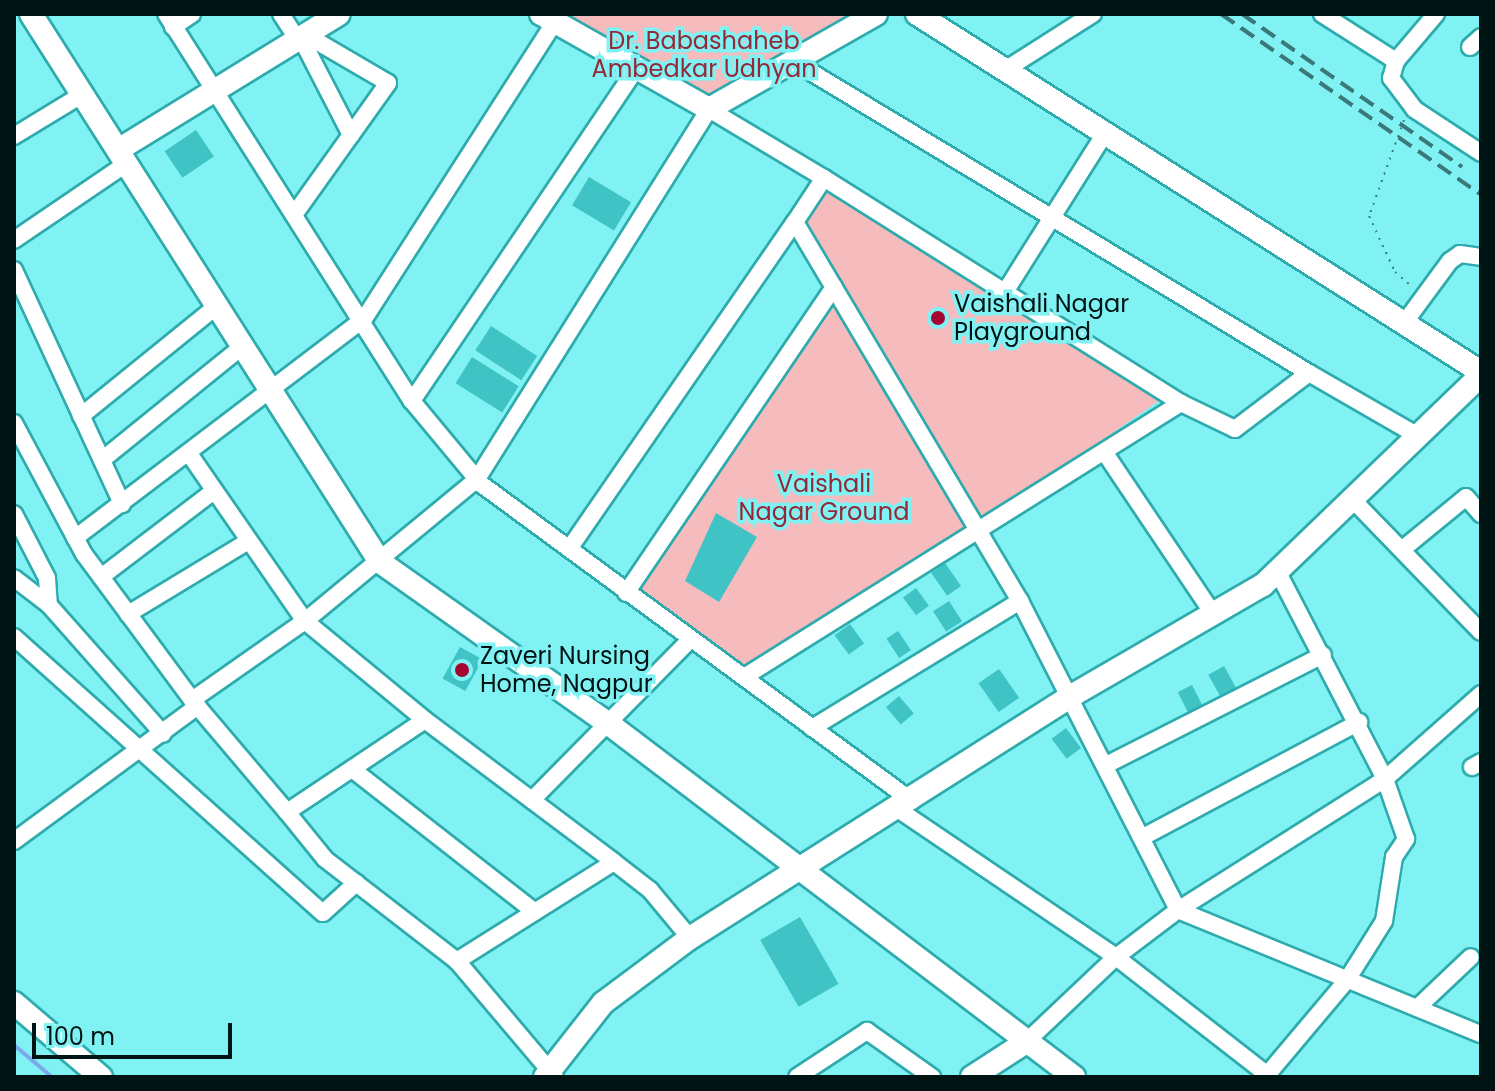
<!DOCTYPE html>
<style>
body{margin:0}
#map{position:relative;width:1495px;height:1091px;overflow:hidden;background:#80f2f3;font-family:Poppins,sans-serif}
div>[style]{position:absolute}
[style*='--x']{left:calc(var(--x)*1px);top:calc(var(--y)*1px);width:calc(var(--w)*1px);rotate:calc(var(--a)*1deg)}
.green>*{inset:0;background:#f5bbbd}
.stream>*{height:4px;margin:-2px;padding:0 2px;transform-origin:2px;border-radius:2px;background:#79aaed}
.building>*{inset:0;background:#3fc3c5;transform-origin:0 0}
.path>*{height:2px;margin-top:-1px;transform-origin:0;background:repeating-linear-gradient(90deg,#3e7f80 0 2px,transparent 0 8px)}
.roads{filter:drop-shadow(2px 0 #2eabad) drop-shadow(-2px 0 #2eabad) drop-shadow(0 2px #2eabad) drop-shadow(0 -2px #2eabad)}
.street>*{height:16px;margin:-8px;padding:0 8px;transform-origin:8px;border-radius:8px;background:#fff}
.secondary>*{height:22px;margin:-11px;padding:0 11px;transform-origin:11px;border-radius:11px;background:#fff}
.rail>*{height:4px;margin-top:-2px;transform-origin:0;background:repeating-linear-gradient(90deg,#3a7879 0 16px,transparent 0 24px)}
.dots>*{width:22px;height:22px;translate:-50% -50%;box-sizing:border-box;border:4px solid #80f2f3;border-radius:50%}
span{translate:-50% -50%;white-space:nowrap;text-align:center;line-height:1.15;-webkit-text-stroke:7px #80f2f3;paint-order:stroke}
.park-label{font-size:24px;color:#932938}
.poi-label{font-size:24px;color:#001414}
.left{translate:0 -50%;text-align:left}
.frame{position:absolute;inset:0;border:16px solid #001414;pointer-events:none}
.scale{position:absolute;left:32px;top:1023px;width:200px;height:36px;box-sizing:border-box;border:4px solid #001414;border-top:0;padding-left:10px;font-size:24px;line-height:28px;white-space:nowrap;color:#001414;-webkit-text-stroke:6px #80f2f3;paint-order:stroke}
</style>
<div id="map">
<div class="green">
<div style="clip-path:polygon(552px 14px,849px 14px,703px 103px)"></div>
<div style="clip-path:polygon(818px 186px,1160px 400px,983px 523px,794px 235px)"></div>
<div style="clip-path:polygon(832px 298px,970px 534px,743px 675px,630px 592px)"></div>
</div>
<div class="stream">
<div style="--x:14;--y:1045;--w:50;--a:40.1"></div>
</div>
<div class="building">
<div style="left:196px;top:130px;width:32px;height:38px;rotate:56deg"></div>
<div style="left:589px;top:177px;width:49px;height:33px;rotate:31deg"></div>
<div style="left:491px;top:326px;width:55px;height:29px;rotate:33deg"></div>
<div style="left:472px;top:357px;width:55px;height:31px;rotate:32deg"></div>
<div style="clip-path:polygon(716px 513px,757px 537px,719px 602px,685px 581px)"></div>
<div style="left:945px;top:563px;width:28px;height:17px;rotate:55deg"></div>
<div style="left:916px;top:588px;width:22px;height:16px;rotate:54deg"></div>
<div style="left:949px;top:601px;width:24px;height:19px;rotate:57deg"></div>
<div style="left:850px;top:624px;width:24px;height:19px;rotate:54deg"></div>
<div style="left:898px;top:631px;width:23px;height:14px;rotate:56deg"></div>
<div style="left:460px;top:647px;width:26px;height:36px;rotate:29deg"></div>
<div style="left:1224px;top:666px;width:26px;height:18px;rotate:61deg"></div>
<div style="left:999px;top:669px;width:35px;height:25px;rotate:55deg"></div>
<div style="left:1192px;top:685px;width:25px;height:16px;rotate:63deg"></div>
<div style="left:899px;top:696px;width:23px;height:17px;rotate:50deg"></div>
<div style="left:1066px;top:728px;width:25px;height:18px;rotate:53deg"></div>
<div style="left:800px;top:917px;width:77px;height:46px;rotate:60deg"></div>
</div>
<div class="path">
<div style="--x:1404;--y:120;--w:102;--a:110"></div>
<div style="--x:1369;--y:216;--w:62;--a:65.1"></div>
<div style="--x:1395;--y:272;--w:21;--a:41"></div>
</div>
<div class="roads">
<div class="street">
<div style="--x:166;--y:14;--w:459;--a:57.6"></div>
<div style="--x:412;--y:401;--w:108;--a:50.3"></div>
<div style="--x:481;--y:484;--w:535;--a:36.33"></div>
<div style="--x:281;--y:14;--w:31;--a:57"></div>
<div style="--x:1322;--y:14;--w:88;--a:32.4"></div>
<div style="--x:1396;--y:61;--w:62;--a:-49.6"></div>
<div style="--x:173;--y:27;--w:23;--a:-34"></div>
<div style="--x:306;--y:35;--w:95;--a:30.3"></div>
<div style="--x:388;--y:83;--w:64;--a:125.4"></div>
<div style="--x:1470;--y:47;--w:15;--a:-42"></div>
<div style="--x:791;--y:60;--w:605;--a:31.14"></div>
<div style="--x:1309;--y:373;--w:93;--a:142.9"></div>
<div style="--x:1235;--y:429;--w:60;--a:-154.3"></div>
<div style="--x:1396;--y:61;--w:18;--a:106"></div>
<div style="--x:1391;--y:78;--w:39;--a:53"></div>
<div style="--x:1414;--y:109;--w:80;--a:33.3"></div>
<div style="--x:1005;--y:70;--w:104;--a:-32.5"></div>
<div style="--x:712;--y:111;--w:131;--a:30.9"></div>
<div style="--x:824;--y:178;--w:53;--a:123.4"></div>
<div style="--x:795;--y:222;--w:441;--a:59.3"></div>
<div style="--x:1020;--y:601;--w:347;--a:62.9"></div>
<div style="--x:1178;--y:910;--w:245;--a:-32.3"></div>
<div style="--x:1385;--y:779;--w:234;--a:-117.4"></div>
<div style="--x:14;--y:136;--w:81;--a:-31.3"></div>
<div style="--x:296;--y:212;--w:95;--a:-54.5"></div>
<div style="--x:351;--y:135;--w:109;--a:-117.3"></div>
<div style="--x:14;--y:240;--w:135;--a:-34.2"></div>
<div style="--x:14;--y:270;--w:258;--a:65.2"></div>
<div style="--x:1005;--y:292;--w:188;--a:-57.8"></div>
<div style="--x:1405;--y:322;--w:76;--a:-53.6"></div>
<div style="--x:1450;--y:261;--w:12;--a:-35"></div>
<div style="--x:1460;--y:254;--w:21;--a:8"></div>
<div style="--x:1309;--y:373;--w:126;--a:30"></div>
<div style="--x:412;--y:401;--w:402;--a:-56"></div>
<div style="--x:81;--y:416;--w:175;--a:-39"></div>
<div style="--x:14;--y:423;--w:149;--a:61.9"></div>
<div style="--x:84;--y:554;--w:182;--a:53.5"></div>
<div style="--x:192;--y:700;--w:138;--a:-35"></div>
<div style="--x:305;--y:621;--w:223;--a:-39.5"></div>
<div style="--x:477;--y:479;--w:437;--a:-57.9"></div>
<div style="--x:1105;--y:453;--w:194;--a:56.1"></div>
<div style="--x:190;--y:455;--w:202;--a:55.3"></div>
<div style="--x:305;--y:621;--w:156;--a:39.5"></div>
<div style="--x:425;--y:720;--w:166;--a:146.3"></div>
<div style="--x:287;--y:812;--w:147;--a:-130.3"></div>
<div style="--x:102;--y:460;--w:181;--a:-39"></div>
<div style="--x:1352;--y:499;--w:185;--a:45.9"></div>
<div style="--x:14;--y:514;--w:72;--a:62.7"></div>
<div style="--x:47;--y:578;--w:27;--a:86"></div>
<div style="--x:49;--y:605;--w:44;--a:-142.4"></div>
<div style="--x:75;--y:538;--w:363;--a:-37.2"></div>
<div style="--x:364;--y:319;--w:353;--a:-57.3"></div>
<div style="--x:1404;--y:548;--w:80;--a:-39.4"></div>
<div style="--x:1466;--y:497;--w:23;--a:49"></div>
<div style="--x:569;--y:549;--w:397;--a:-55.4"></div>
<div style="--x:101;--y:577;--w:142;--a:-37.3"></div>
<div style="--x:626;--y:593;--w:370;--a:-55.8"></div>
<div style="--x:49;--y:605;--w:172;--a:48.5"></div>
<div style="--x:128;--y:614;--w:139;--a:-31.2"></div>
<div style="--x:14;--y:637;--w:414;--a:41.8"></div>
<div style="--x:323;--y:913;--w:45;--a:-42.3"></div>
<div style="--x:744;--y:677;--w:516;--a:-32.09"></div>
<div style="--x:1181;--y:403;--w:422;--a:-147.8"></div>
<div style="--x:425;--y:720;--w:236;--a:36.9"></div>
<div style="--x:614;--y:862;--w:186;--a:147.8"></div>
<div style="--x:457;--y:961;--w:152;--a:49.8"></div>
<div style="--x:812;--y:728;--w:244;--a:-31.4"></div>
<div style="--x:1108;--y:764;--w:241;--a:-26.9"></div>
<div style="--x:1472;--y:767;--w:10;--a:-29"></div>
<div style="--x:352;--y:769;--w:232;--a:38"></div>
<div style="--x:532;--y:800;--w:226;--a:-45.4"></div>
<div style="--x:899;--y:810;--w:262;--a:34.1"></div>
<div style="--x:1116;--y:957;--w:78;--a:-37.2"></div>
<div style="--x:1178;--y:910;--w:327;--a:22.3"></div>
<div style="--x:287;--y:812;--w:60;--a:51"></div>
<div style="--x:325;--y:859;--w:167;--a:37.7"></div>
<div style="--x:1143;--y:837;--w:245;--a:-28"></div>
<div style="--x:14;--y:841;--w:228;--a:-36.3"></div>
<div style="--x:614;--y:862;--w:46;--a:37.9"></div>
<div style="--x:650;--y:890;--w:62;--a:50.2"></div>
<div style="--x:1417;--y:1008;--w:74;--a:-43.4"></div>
<div style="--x:1026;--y:1042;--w:124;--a:-43.4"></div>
<div style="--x:1116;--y:957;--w:195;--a:37.9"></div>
<div style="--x:1267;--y:1075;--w:124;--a:-49.9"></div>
<div style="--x:1347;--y:980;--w:70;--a:-57.9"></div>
<div style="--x:1384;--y:921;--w:65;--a:-81.1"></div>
<div style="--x:1394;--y:857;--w:22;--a:-56"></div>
<div style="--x:1406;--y:839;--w:64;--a:-109.3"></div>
<div style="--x:1385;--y:779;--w:128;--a:-41.5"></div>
<div style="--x:797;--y:1077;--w:84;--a:-33.3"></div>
<div style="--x:867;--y:1031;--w:80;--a:35.3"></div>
</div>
<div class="secondary">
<div style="--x:31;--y:14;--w:650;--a:57.51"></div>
<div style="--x:380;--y:562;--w:281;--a:35.3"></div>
<div style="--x:609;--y:724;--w:584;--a:37.2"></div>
<div style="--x:541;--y:14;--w:193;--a:29.5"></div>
<div style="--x:709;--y:109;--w:192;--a:-29.6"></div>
<div style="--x:917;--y:14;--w:668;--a:32.41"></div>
<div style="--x:118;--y:150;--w:259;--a:-31.6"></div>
<div style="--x:14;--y:1003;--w:114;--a:40.4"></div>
<div style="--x:545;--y:1077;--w:94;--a:-51.9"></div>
<div style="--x:603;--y:1003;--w:109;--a:-36.8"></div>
<div style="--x:690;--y:938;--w:446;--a:-32.4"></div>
<div style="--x:1066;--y:699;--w:228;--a:-30.1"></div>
<div style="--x:1263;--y:585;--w:303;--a:-43.9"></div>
<div style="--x:972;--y:1077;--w:64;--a:-32.9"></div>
</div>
</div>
<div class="rail">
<div style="--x:1221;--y:14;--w:317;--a:34.8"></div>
<div style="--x:1242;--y:14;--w:268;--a:34.8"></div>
</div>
<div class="dots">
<div style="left:938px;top:318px;background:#a40631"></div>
<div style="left:462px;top:670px;background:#a40631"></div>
</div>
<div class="park-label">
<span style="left:704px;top:55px">Dr. Babashaheb<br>Ambedkar Udhyan</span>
<span style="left:824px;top:498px">Vaishali<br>Nagar Ground</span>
</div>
<div class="poi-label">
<span class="left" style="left:954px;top:318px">Vaishali Nagar<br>Playground</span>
<span class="left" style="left:480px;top:670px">Zaveri Nursing<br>Home, Nagpur</span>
</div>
<div class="frame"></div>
<div class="scale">100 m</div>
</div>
